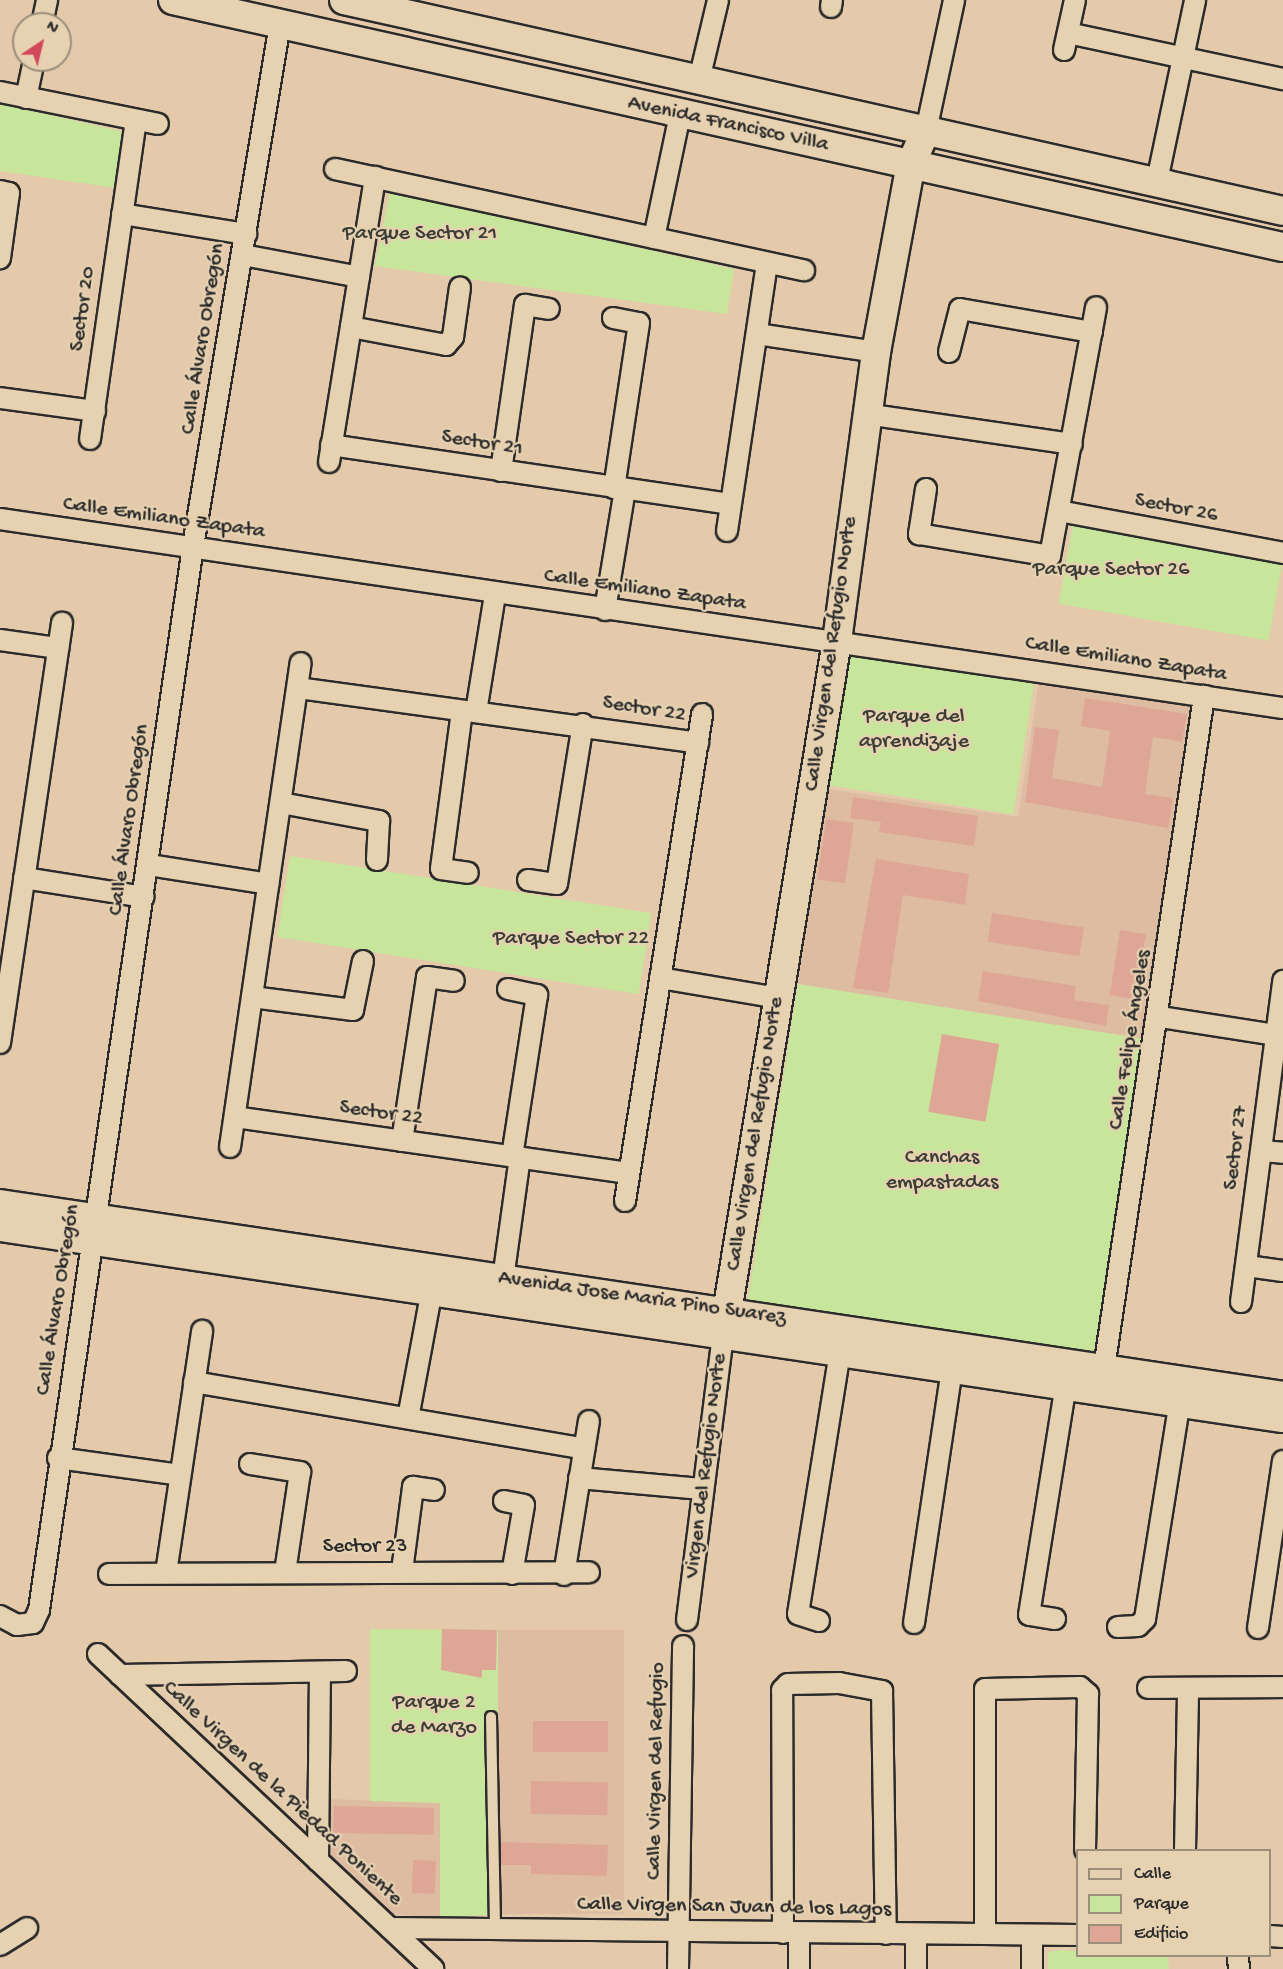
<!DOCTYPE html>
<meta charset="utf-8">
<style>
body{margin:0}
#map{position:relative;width:1283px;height:1969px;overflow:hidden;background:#e4c9ab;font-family:"Gochi Hand",sans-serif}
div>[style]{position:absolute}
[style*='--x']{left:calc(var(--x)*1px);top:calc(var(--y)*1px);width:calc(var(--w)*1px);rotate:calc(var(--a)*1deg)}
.built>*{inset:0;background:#debca2;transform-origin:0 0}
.green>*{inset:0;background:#c8e59c;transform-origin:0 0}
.building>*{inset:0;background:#dea795;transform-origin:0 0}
.roads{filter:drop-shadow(2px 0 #2b2b2b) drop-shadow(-2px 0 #2b2b2b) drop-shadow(0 2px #2b2b2b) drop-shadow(0 -2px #2b2b2b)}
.lane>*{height:10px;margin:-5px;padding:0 5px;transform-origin:5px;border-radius:5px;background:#e6d1b0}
.street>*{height:20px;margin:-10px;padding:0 10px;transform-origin:10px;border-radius:10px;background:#e6d1b0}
.secondary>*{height:28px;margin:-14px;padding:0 14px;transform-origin:14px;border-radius:14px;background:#e6d1b0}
span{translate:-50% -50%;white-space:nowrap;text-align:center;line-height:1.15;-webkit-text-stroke:4.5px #e6d1b0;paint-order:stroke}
.street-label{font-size:22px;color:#2b2b2b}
.park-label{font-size:22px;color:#3b3e36}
.legend{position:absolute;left:1076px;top:1849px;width:195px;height:108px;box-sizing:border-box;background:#e6d1b0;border:2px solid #9b8f7b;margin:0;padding:8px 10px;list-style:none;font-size:18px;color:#2b2b2b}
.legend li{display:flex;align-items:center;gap:12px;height:30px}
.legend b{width:30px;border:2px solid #9b8f7b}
.north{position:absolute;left:12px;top:12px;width:60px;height:60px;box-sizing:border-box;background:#e6d1b0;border:2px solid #9b8f7b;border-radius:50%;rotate:35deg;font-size:16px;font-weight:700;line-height:24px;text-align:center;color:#2b2b2b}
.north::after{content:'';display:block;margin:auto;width:21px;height:27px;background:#d1495b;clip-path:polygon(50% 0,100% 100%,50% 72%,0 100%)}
</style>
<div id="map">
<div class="built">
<div style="clip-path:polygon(1039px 682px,1195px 708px,1143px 1041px,798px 984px,828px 789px,1018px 817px)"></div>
<div style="left:498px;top:1630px;width:126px;height:284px"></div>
<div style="clip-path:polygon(329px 1799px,440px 1803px,440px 1918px,387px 1914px,328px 1857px)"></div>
</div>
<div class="green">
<div style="clip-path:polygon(0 104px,125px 132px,116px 188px,0 171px)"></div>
<div style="clip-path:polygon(390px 192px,734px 269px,727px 314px,375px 266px)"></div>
<div style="left:1073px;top:523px;width:213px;height:82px;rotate:10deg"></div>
<div style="left:844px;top:650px;width:193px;height:136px;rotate:9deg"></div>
<div style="left:290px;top:856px;width:366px;height:82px;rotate:9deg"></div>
<div style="left:798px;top:984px;width:350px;height:322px;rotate:9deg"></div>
<div style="clip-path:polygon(370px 1629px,498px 1630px,498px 1914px,440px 1918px,440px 1803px,370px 1801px)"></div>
<div style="clip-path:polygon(1061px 1950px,1077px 1951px,1078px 1956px,1168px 1956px,1169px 1969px,1048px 1969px,1048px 1952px)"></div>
</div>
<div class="building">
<div style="clip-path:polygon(1085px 698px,1187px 714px,1182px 742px,1153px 737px,1145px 794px,1173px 798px,1168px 828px,1025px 802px,1035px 727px,1059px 730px,1052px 778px,1102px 787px,1110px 731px,1081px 726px)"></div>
<div style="clip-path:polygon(853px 797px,978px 816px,974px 846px,879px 832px,881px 822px,850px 818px)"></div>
<div style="left:826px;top:819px;width:28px;height:61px;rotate:8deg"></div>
<div style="clip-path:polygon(876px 859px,969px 874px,965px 905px,903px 895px,888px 993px,853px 988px)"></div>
<div style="left:992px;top:913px;width:93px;height:29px;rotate:9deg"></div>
<div style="left:1120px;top:930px;width:26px;height:66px;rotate:9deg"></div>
<div style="clip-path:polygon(983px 971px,1076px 986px,1074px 1000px,1109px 1005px,1106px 1026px,978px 1001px)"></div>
<div style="left:942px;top:1034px;width:58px;height:79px;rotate:10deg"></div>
<div style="clip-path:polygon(442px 1629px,497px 1630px,496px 1670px,482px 1670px,482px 1678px,441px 1670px)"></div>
<div style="left:533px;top:1721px;width:75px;height:31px"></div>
<div style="left:531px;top:1781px;width:77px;height:33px;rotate:1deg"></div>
<div style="left:334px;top:1806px;width:100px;height:27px;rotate:1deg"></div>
<div style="clip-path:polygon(501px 1842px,608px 1845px,607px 1876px,531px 1874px,531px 1865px,501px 1865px)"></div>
<div style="left:413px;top:1860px;width:23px;height:33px;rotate:2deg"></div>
</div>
<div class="roads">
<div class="lane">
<div style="--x:491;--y:1717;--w:213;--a:88.9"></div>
</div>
<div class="street">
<div style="--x:831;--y:7;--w:7;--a:-82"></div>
<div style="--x:42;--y:24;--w:25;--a:-78"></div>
<div style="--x:1068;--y:33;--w:220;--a:12.1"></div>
<div style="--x:1064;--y:50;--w:51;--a:-77.6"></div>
<div style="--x:699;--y:80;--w:82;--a:-76.6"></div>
<div style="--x:0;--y:92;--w:161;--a:11.4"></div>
<div style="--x:26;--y:98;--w:39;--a:-78"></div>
<div style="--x:926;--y:131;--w:134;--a:-77.9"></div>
<div style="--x:335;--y:169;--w:480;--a:12.2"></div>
<div style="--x:1157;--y:181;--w:185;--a:-78.1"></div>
<div style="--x:0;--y:191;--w:9;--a:13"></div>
<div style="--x:9;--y:193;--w:66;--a:97.9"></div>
<div style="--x:122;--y:214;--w:126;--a:9.2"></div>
<div style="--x:654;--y:238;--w:126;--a:-78.1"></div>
<div style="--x:243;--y:255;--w:118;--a:10.7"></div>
<div style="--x:613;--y:318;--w:26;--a:11"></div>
<div style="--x:639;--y:323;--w:167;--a:98.6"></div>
<div style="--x:351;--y:327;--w:97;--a:10.7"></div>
<div style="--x:446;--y:345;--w:11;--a:-49"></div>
<div style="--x:453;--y:337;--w:50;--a:-82"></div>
<div style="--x:757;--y:334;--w:120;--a:8.6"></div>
<div style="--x:949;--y:352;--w:44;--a:-75.7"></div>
<div style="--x:960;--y:309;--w:134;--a:9.9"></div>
<div style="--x:0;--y:398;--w:96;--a:7.8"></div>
<div style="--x:866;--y:414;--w:208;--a:8.3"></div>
<div style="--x:90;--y:439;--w:322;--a:-81.8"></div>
<div style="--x:331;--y:445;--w:403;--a:8.4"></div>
<div style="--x:329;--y:462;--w:289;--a:-80.8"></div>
<div style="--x:501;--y:471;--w:168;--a:-81.8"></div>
<div style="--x:525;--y:305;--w:24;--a:9"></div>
<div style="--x:926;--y:489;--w:46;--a:98.8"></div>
<div style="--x:919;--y:534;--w:133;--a:9.5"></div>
<div style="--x:1050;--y:556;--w:253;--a:-79.5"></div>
<div style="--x:1059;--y:511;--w:228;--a:10.6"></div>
<div style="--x:0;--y:519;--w:1297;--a:8.38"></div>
<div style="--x:727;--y:531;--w:271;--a:-81.5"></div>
<div style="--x:605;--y:610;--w:123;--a:-80.6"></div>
<div style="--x:0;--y:640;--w:59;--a:7.9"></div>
<div style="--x:298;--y:688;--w:404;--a:7.8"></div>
<div style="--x:462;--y:711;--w:159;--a:97.6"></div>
<div style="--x:441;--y:869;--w:27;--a:8"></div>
<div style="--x:476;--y:712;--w:119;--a:-80.8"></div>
<div style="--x:281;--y:803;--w:100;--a:10.4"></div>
<div style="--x:379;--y:821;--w:39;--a:93"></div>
<div style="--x:149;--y:865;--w:121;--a:9"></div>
<div style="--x:24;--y:878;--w:121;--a:9"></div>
<div style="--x:528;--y:880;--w:29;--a:8"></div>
<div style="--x:557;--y:884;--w:162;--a:-80.8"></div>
<div style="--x:660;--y:978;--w:120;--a:9.6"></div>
<div style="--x:508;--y:989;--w:30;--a:12"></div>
<div style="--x:537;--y:995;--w:163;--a:98.8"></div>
<div style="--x:252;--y:997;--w:102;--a:7.3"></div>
<div style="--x:353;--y:1010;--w:50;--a:-78.5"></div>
<div style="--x:1160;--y:1017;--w:116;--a:8.9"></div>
<div style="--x:0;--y:1043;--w:425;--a:-81.6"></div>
<div style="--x:235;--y:1117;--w:398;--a:8.1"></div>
<div style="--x:402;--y:1141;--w:166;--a:-81.3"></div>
<div style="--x:427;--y:977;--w:27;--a:8"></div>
<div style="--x:230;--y:1147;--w:489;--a:-81.7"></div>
<div style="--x:1262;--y:1151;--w:21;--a:5"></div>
<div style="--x:625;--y:1201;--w:493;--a:-81"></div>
<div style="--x:1247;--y:1266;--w:36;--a:8"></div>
<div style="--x:503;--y:1279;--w:123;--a:-82.1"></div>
<div style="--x:1241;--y:1302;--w:324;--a:-82.5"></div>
<div style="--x:194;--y:1382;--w:396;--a:9.7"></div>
<div style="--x:1102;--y:1382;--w:694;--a:-81.54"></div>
<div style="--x:408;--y:1418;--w:130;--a:-79.4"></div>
<div style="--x:58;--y:1458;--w:123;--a:7.9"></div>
<div style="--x:250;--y:1464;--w:51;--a:9.1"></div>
<div style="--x:300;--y:1472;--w:101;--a:98.5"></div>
<div style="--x:579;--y:1478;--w:123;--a:5.1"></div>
<div style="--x:504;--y:1501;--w:20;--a:11"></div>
<div style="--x:524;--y:1505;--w:70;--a:99.9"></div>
<div style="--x:402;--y:1571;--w:85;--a:-82.5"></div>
<div style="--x:413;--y:1487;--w:21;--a:8"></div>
<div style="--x:166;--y:1573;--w:245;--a:-81.5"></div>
<div style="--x:109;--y:1574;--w:480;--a:-0.2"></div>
<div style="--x:564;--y:1575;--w:156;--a:-80.8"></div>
<div style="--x:0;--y:1616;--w:19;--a:28"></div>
<div style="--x:17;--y:1625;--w:16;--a:-7"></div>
<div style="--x:33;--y:1623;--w:14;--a:-65"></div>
<div style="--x:39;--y:1610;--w:1075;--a:-81.76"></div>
<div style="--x:193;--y:546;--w:529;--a:-80.54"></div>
<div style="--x:1055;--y:1619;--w:26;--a:-171"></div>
<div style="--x:1029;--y:1615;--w:233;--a:-80.9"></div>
<div style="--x:687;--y:1620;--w:287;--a:-82.8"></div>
<div style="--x:819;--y:1621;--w:22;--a:-162"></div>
<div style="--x:798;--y:1614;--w:266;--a:-80.9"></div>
<div style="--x:914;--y:1623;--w:257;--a:-81.5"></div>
<div style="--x:1118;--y:1627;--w:20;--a:-3"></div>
<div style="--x:1138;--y:1626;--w:10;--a:-45"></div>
<div style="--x:1145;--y:1619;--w:221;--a:-80.9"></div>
<div style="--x:1258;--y:1628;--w:169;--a:-81.5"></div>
<div style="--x:98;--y:1654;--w:460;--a:43.2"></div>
<div style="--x:120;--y:1675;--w:226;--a:-1"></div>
<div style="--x:1148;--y:1688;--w:135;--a:-0.4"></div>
<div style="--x:1185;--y:1850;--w:162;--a:-88.9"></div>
<div style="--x:318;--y:1861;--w:189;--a:-89.4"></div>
<div style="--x:390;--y:1928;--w:688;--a:0.58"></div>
<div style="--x:783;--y:1933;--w:243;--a:-90.2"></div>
<div style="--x:782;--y:1690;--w:8;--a:-45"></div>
<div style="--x:788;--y:1684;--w:51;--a:-1.1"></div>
<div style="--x:839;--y:1683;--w:44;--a:10.5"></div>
<div style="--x:882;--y:1691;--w:243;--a:89.1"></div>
<div style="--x:985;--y:1934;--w:245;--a:-90"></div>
<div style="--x:985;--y:1689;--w:95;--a:-1.2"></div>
<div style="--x:1080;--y:1687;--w:11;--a:41"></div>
<div style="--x:1088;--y:1694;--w:156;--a:91.1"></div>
<div style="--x:1270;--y:1936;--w:13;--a:4"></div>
<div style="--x:0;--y:1945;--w:32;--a:-32"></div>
<div style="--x:1238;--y:1956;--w:13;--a:86"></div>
<div style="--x:678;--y:1969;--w:323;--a:-89.1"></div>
<div style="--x:799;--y:1969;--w:36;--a:-90"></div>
<div style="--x:916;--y:1969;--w:35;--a:-90"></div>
<div style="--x:1032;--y:1969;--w:34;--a:-90"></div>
</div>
<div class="secondary">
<div style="--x:173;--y:0;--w:1137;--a:12.55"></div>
<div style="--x:344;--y:0;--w:962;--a:12.66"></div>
<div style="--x:0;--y:1204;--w:1297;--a:8.51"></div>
<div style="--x:0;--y:1227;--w:1297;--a:8.47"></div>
<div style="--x:724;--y:1331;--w:699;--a:-80.7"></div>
<div style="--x:837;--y:641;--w:292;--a:-82.3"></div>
<div style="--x:876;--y:352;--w:191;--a:-79.5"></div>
<div style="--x:911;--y:164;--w:36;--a:-66"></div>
</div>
</div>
<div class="street-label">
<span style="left:728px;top:125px;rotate:12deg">Avenida Francisco Villa</span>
<span style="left:84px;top:309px;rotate:-82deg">Sector 20</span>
<span style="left:204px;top:339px;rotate:-81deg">Calle Álvaro Obregón</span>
<span style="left:482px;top:444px;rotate:9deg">Sector 21</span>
<span style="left:1176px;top:509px;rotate:11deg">Sector 26</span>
<span style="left:164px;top:519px;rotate:8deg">Calle Emiliano Zapata</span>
<span style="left:645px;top:591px;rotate:8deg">Calle Emiliano Zapata</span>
<span style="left:832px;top:654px;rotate:-82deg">Calle Virgen del Refugio Norte</span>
<span style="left:1126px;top:660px;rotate:9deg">Calle Emiliano Zapata</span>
<span style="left:644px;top:710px;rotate:9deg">Sector 22</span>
<span style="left:130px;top:820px;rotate:-82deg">Calle Álvaro Obregón</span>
<span style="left:1131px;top:1040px;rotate:-81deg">Calle Felipe Ángeles</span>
<span style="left:381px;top:1114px;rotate:8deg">Sector 22</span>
<span style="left:756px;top:1134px;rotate:-81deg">Calle Virgen del Refugio Norte</span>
<span style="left:1237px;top:1148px;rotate:-83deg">Sector 27</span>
<span style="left:642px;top:1299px;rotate:8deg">Avenida Jose Maria Pino Suarez</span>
<span style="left:59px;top:1300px;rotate:-81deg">Calle Álvaro Obregón</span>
<span style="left:707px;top:1466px;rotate:-83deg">Virgen del Refugio Norte</span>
<span style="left:365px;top:1548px">Sector 23</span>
<span style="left:657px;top:1771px;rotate:-89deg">Calle Virgen del Refugio</span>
<span style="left:282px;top:1794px;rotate:43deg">Calle Virgen de la Piedad Poniente</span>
<span style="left:734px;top:1908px;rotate:1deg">Calle Virgen San Juan de los Lagos</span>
</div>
<div class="park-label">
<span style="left:420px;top:235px">Parque Sector 21</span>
<span style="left:1111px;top:571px">Parque Sector 26</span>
<span style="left:914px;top:730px">Parque del<br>aprendizaje</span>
<span style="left:571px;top:940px">Parque Sector 22</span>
<span style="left:942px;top:1171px">Canchas<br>empastadas</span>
<span style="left:434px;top:1716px">Parque 2<br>de Marzo</span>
</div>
<ul class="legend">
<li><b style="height:8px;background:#e6d1b0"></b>Calle</li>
<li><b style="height:16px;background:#c8e59c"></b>Parque</li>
<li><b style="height:16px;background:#dea795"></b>Edificio</li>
</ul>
<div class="north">N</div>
</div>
